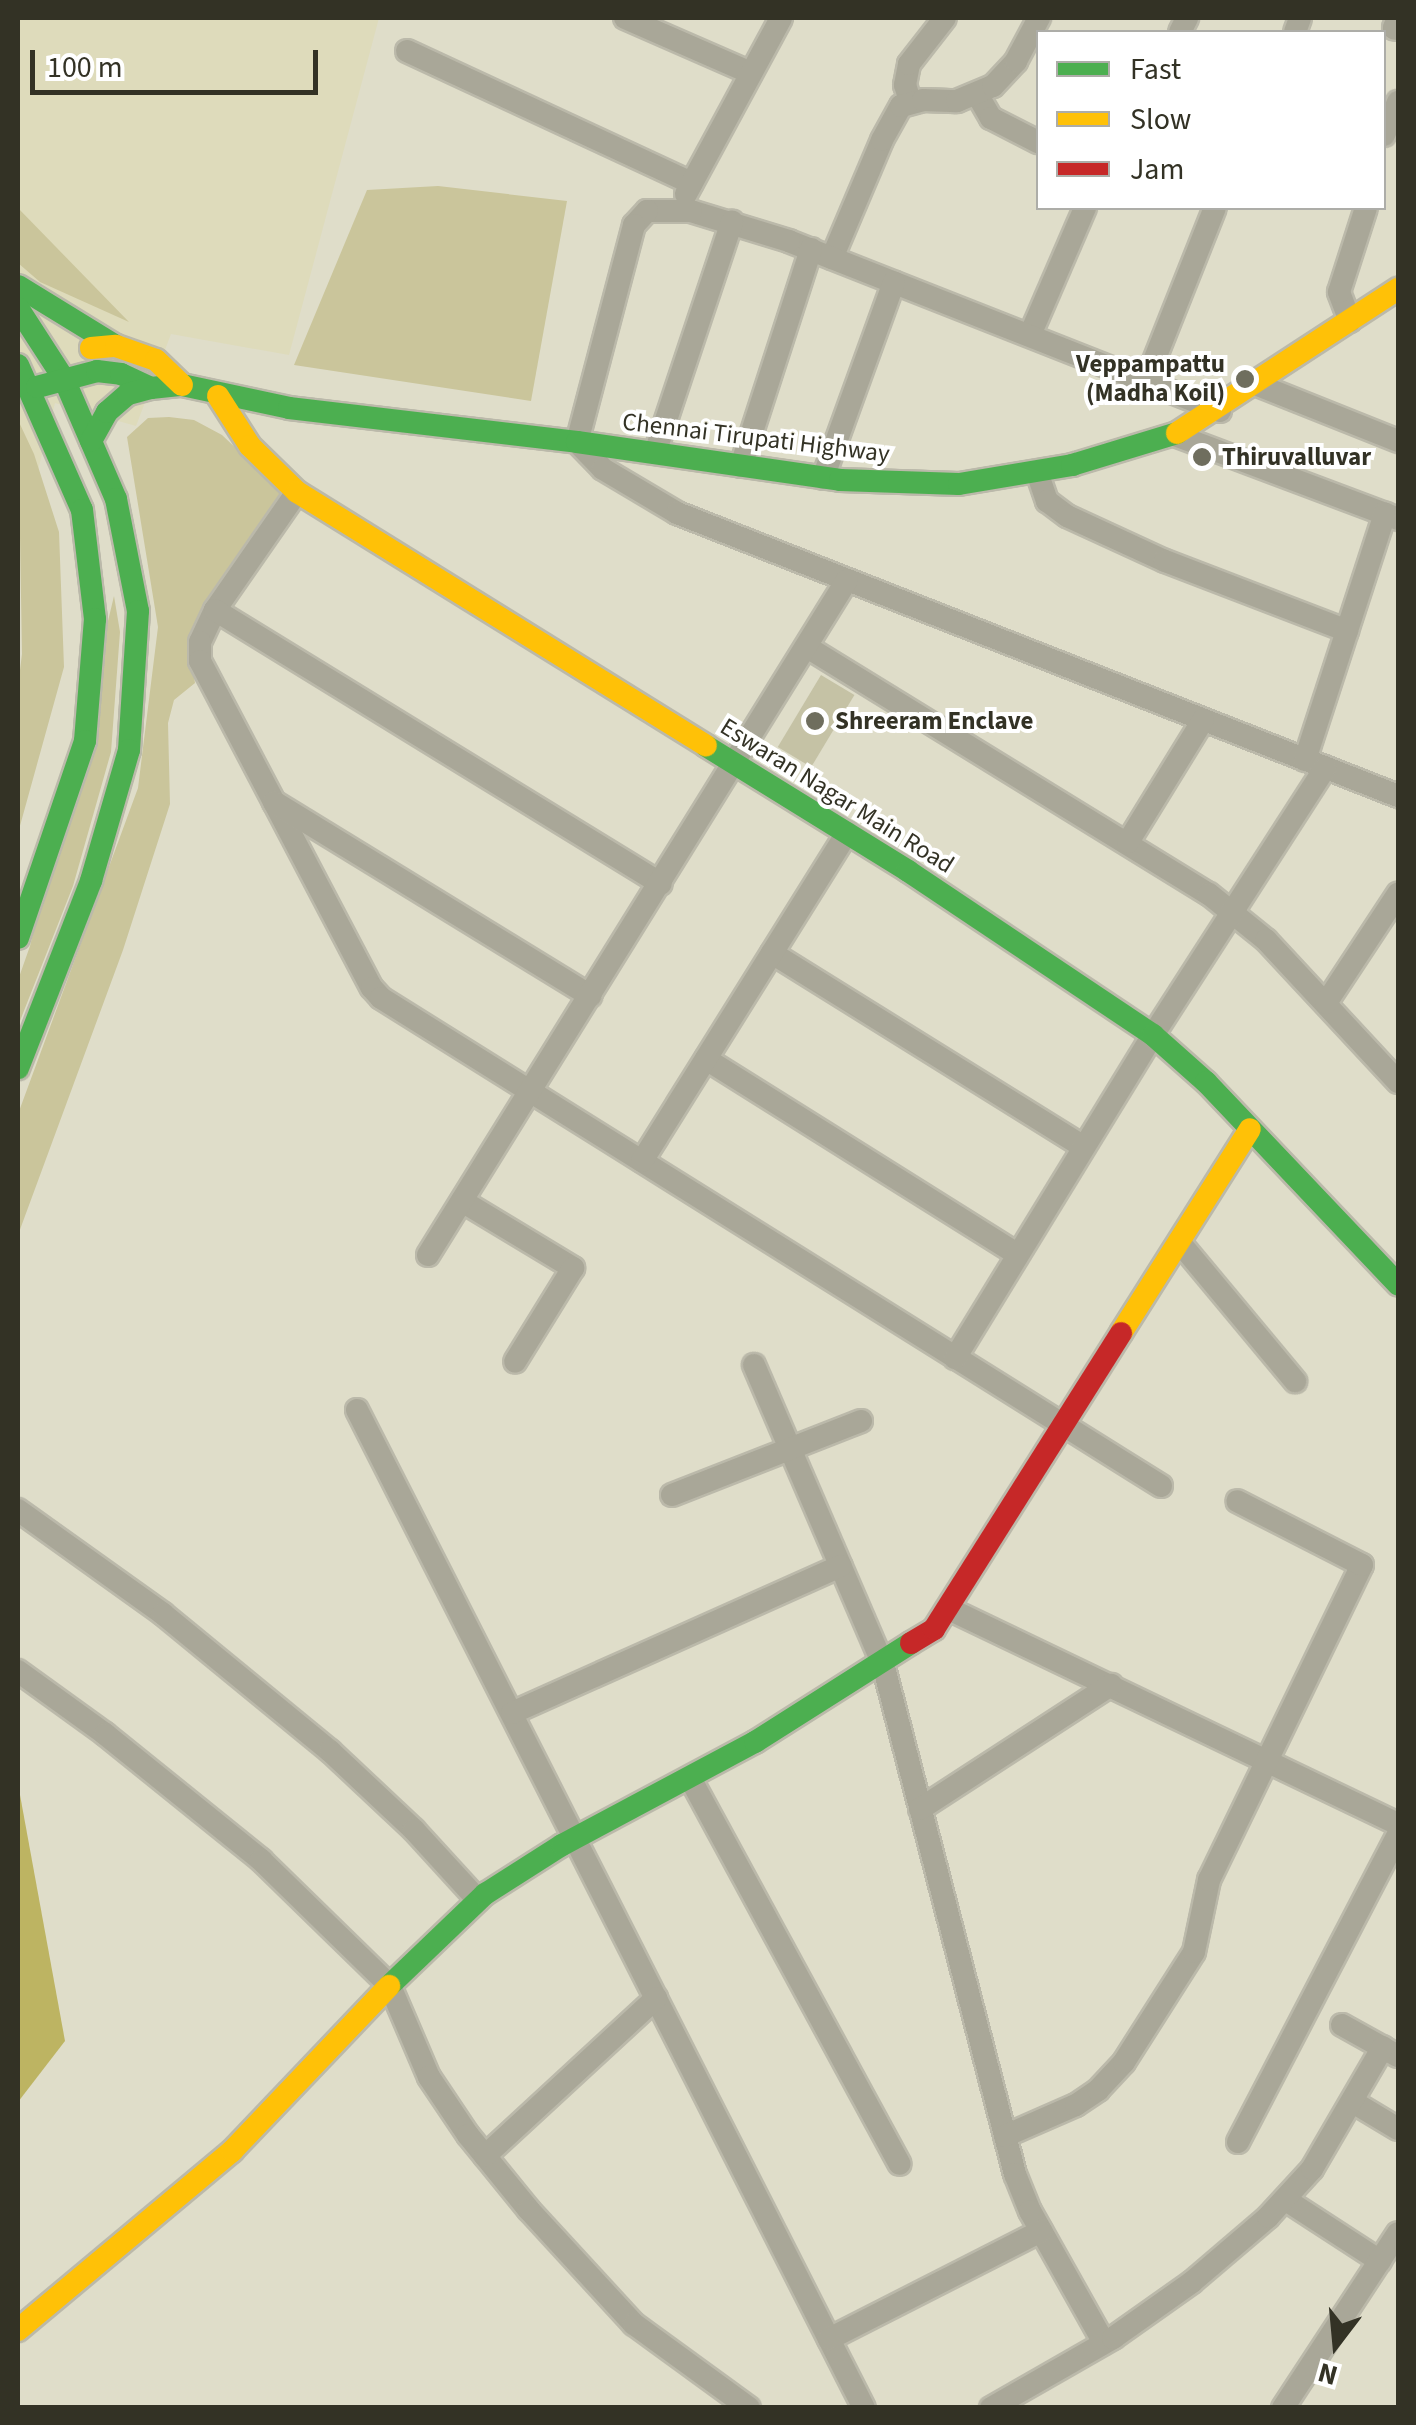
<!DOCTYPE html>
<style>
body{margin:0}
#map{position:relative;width:1416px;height:2425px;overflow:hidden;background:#dfddc9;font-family:"Source Sans 3",sans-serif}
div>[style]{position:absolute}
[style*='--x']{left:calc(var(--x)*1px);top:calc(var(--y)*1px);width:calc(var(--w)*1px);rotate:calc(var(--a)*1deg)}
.built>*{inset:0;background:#dedbbb}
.green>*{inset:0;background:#cac59b}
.water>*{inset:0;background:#bdb462}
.building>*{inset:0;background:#c5c2a5;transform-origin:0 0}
.roads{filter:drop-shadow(2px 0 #bbb9aa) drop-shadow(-2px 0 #bbb9aa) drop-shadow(0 2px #bbb9aa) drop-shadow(0 -2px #bbb9aa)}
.street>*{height:22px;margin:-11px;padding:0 11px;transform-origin:11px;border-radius:11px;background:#a9a798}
.fast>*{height:22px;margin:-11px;padding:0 11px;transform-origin:11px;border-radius:11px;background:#4caf50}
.slow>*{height:22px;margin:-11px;padding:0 11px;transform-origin:11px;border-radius:11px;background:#ffc107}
.jam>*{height:22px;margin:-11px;padding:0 11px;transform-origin:11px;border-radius:11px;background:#c62828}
.dots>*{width:28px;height:28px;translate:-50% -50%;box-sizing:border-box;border:5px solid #fff;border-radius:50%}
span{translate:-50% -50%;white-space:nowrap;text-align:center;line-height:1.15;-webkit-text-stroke:8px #fff;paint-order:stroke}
.poi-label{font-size:25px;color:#333225;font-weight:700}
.right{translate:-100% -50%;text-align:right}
.left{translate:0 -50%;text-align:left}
.street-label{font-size:25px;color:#333225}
.frame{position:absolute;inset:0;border:20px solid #333225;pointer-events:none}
.legend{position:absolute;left:1036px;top:30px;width:350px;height:180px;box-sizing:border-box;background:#fff;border:2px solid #adada8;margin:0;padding:12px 18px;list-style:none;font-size:30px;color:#333225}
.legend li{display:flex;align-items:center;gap:20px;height:50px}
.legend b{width:50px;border:2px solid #adada8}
.north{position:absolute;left:1286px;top:2295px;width:100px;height:100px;-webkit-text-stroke:8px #fff;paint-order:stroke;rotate:196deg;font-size:28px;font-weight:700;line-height:40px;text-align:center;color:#333225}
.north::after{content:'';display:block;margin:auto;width:35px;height:45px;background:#333225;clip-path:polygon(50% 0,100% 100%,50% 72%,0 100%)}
.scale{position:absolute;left:30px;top:50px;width:288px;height:45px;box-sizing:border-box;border:5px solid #333225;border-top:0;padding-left:12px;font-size:30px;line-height:35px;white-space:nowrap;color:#333225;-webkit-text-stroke:8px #fff;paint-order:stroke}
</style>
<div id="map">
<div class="built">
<div style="clip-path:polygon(18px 18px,379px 18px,289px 355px,171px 334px,136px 426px,55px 403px,18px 549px)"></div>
</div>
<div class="green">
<div style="clip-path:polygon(438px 186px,567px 201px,531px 401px,294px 365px,367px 190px)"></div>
<div style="clip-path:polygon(18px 208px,129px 322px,40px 282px,18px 263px)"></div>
<div style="clip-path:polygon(169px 417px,194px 420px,222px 435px,283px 493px,189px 646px,195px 683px,174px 700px,168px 723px,170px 804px,123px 950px,18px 1235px,18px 1114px,138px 788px,158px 627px,127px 437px,148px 418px)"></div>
<div style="clip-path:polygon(18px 420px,34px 454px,59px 532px,64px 667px,18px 833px,18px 686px,22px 654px)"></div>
<div style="clip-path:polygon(114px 596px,120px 632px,111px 752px,73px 886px,18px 1026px,18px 980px,30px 946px)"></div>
</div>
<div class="water">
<div style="clip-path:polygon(18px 1784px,65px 2041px,18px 2102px)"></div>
</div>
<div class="building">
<div style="left:821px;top:675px;width:39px;height:84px;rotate:31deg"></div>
</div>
<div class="roads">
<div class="street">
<div style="--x:625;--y:18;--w:137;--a:23.6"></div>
<div style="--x:1398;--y:18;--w:11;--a:112"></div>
<div style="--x:1394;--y:28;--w:4;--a:14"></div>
<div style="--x:1180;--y:32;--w:16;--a:-63"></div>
<div style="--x:1295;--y:32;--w:15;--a:-70"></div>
<div style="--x:407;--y:51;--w:314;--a:24.9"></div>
<div style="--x:977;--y:94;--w:28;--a:60"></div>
<div style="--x:991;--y:118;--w:53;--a:27.1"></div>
<div style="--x:910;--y:101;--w:17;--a:-107"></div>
<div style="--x:905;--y:85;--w:21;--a:-79"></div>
<div style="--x:909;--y:64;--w:58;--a:-52"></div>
<div style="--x:1384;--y:135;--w:36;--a:-67"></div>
<div style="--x:686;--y:194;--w:200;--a:-61.6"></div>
<div style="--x:832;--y:258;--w:128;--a:-67"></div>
<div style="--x:882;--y:140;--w:39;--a:-61"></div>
<div style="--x:901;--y:106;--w:23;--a:-15"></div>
<div style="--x:923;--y:100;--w:34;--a:2"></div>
<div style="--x:957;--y:101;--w:39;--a:-23"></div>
<div style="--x:993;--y:86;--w:34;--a:-47"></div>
<div style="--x:1016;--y:61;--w:49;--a:-61.9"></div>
<div style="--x:1350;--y:321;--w:31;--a:-111"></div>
<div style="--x:1339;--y:292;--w:88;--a:-72.2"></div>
<div style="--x:1030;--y:335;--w:138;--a:-66.6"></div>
<div style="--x:1146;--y:381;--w:186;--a:-68.3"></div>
<div style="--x:1258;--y:385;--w:151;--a:21.8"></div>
<div style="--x:1220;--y:411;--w:463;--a:-158.5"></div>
<div style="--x:789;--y:241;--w:102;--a:-163"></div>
<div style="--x:691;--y:211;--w:44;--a:180"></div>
<div style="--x:647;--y:211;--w:19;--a:133"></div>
<div style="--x:634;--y:225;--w:224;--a:104.7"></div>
<div style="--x:577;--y:442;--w:37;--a:46"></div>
<div style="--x:603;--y:469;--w:86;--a:30.7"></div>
<div style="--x:677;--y:513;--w:775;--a:21.43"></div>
<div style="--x:1175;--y:435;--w:238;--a:20.6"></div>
<div style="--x:655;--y:453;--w:244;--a:-71.6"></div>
<div style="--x:741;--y:466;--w:228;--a:-72.1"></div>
<div style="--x:1037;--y:472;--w:31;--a:71"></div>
<div style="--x:1047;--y:501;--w:25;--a:37"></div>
<div style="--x:1067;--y:516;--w:108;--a:24.7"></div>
<div style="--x:1165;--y:561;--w:195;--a:21"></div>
<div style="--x:823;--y:478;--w:208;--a:-70.1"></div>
<div style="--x:297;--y:492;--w:144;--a:124.8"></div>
<div style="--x:215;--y:610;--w:35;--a:115"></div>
<div style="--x:200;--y:642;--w:19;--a:90"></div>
<div style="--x:200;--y:661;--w:369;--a:62.3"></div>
<div style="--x:372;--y:988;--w:13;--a:48"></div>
<div style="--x:381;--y:998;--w:920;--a:32.03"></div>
<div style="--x:215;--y:610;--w:523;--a:31.56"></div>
<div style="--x:807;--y:647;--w:472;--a:31.6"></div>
<div style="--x:1209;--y:894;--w:73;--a:38.9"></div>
<div style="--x:1266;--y:940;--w:194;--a:47.1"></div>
<div style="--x:1305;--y:760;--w:259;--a:-72"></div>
<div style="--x:274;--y:802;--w:371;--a:31.5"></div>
<div style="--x:1128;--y:842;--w:143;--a:-58.4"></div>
<div style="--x:772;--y:953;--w:367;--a:31.9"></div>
<div style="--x:1326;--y:1003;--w:131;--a:-56.6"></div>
<div style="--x:706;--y:1059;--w:368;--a:32.1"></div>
<div style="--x:642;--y:1161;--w:387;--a:-58"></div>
<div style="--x:462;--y:1201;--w:130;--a:31.1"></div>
<div style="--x:573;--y:1268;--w:110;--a:121.7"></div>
<div style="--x:1180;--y:1243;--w:180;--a:50.2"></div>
<div style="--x:428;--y:1255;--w:794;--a:-58.17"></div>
<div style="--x:955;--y:1358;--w:379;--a:-58.5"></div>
<div style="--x:1153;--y:1035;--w:318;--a:-57.2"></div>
<div style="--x:754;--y:1365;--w:326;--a:66.7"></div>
<div style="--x:883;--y:1664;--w:527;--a:75.49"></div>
<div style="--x:1015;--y:2174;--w:40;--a:68"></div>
<div style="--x:1030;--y:2211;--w:151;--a:60.7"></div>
<div style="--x:357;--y:1410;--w:1119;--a:63.07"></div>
<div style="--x:672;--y:1495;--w:203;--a:-21.4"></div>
<div style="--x:18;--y:1510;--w:178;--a:35.6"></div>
<div style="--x:163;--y:1614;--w:216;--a:39.4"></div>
<div style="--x:330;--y:1751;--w:115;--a:43.2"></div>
<div style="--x:414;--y:1830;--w:95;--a:47.6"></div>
<div style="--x:949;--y:1609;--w:498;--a:25.6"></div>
<div style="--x:18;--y:1671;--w:107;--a:35.9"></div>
<div style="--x:105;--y:1734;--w:201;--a:38.9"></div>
<div style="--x:261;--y:1860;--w:180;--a:44.3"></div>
<div style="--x:390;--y:1986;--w:99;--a:66.8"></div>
<div style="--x:429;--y:2077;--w:70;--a:56.1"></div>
<div style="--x:468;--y:2135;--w:97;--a:50.9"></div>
<div style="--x:529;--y:2210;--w:155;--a:47.4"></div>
<div style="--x:634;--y:2324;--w:142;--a:36.1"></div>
<div style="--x:512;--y:1713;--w:360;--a:-24.1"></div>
<div style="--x:690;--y:1778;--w:439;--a:61.5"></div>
<div style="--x:920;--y:1809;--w:228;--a:-33"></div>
<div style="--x:1342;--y:2025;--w:64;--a:29"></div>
<div style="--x:1353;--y:2102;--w:52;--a:31"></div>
<div style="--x:1005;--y:2136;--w:77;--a:-23.6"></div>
<div style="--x:1076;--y:2105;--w:27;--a:-34"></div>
<div style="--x:1098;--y:2090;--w:38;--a:-47"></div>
<div style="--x:1124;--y:2062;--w:130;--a:-57.5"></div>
<div style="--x:1194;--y:1952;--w:74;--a:-78.2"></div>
<div style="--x:1209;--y:1880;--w:350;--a:-64.1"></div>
<div style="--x:1362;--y:1565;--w:140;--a:-152.9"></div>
<div style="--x:1238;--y:2142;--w:346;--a:-62.5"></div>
<div style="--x:485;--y:2156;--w:233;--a:-42.7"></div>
<div style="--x:1286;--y:2200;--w:112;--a:33"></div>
<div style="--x:829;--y:2339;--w:238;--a:-27"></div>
<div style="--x:991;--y:2408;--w:141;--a:-29.8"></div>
<div style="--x:1113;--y:2338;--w:97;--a:-35.3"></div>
<div style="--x:1192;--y:2282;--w:100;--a:-40.5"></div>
<div style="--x:1268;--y:2217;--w:65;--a:-47.5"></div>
<div style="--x:1312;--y:2169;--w:141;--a:-59.8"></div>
<div style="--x:1283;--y:2408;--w:209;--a:-56.7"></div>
</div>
<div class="fast">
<div style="--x:18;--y:286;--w:115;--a:31.5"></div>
<div style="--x:18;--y:308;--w:85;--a:57.1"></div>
<div style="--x:64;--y:379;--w:131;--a:66.6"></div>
<div style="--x:116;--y:499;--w:114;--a:78.9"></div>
<div style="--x:138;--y:611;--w:139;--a:93.7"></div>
<div style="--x:129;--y:750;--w:136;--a:106.2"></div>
<div style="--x:91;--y:881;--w:201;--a:111.3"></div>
<div style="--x:18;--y:365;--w:158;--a:66.2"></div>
<div style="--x:82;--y:510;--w:110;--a:83.2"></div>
<div style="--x:95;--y:619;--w:122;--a:94.7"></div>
<div style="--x:85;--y:741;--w:208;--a:108.8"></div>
<div style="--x:37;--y:387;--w:62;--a:-14.9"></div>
<div style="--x:97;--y:371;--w:24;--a:7"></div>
<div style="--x:121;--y:374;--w:33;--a:25"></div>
<div style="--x:151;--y:388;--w:31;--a:-6"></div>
<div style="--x:182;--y:385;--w:109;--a:12.1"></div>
<div style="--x:289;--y:408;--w:290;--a:6.7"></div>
<div style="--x:577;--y:442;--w:266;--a:8.2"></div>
<div style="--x:840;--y:480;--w:119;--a:1.9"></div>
<div style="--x:959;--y:484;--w:115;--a:-9.5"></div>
<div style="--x:1072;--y:465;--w:110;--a:-16.9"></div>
<div style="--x:91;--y:441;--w:33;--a:-61"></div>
<div style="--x:107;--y:412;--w:28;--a:-41"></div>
<div style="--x:128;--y:394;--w:24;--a:-15"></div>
<div style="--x:706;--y:746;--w:238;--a:31.7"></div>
<div style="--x:908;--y:871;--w:295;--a:33.8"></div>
<div style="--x:1153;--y:1035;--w:71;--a:41.6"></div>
<div style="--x:1206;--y:1082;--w:279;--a:46.5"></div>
<div style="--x:389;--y:1986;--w:133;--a:-43.8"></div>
<div style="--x:485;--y:1894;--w:91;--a:-32.5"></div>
<div style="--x:562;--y:1845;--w:219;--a:-28.1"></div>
<div style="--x:755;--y:1742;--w:185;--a:-32.4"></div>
</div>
<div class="slow">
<div style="--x:91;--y:348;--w:25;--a:-5"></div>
<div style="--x:116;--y:346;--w:42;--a:19.3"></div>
<div style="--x:156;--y:360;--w:36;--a:44"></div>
<div style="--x:218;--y:396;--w:59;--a:57.4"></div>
<div style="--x:250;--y:446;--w:66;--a:44.4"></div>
<div style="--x:297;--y:492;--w:481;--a:31.8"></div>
<div style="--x:1177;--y:433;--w:264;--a:-33.1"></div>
<div style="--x:1121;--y:1333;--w:241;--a:-57.7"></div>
<div style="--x:18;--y:2330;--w:279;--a:-39.9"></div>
<div style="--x:232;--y:2151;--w:228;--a:-46.4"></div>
</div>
<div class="jam">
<div style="--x:911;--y:1643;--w:27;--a:-31"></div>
<div style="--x:934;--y:1629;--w:350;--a:-57.7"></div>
</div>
</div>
<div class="dots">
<div style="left:1245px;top:379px;background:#6f6e5e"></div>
<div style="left:1202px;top:457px;background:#6f6e5e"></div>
<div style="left:815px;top:721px;background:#6f6e5e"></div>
</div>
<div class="poi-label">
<span class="right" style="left:1225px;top:379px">Veppampattu<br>(Madha Koil)</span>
<span class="left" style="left:1222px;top:457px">Thiruvalluvar</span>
<span class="left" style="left:835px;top:721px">Shreeram Enclave</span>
</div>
<div class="street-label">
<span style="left:756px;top:438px;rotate:7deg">Chennai Tirupati Highway</span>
<span style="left:837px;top:796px;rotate:32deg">Eswaran Nagar Main Road</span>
</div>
<div class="frame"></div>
<ul class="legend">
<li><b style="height:12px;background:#4caf50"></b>Fast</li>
<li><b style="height:12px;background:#ffc107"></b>Slow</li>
<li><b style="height:12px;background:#c62828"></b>Jam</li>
</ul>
<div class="north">N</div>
<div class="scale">100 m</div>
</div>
